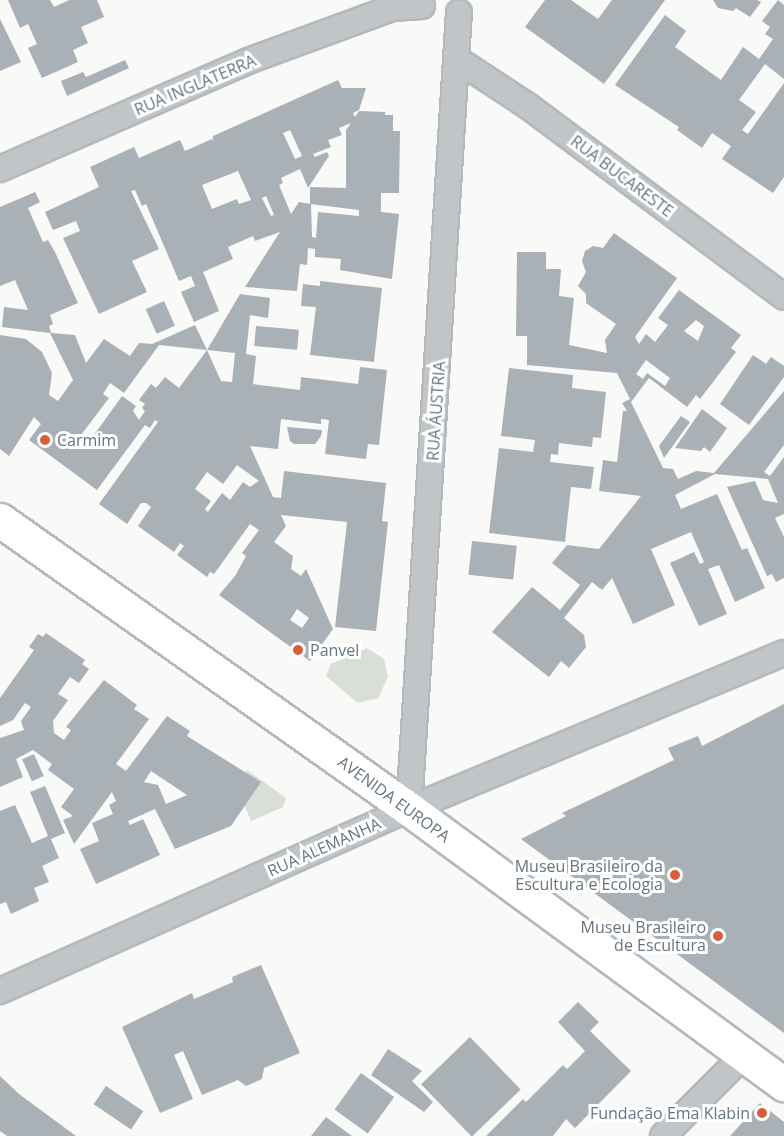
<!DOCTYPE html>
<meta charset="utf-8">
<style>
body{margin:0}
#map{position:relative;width:784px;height:1136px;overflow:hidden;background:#f9f9f7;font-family:"Open Sans",sans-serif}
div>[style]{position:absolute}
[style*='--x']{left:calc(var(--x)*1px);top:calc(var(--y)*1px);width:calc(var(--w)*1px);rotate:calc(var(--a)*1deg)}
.green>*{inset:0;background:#d9ded7}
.building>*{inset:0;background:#a9b0b6;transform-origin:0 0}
.roads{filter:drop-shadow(2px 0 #b3b9bd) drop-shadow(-2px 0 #b3b9bd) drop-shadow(0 2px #b3b9bd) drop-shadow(0 -2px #b3b9bd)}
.street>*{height:24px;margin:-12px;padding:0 12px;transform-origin:12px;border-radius:12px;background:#c1c5c8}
.secondary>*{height:33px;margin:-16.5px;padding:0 16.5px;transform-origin:16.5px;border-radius:16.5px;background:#fff}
.dots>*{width:16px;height:16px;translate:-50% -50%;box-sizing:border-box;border:3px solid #fff;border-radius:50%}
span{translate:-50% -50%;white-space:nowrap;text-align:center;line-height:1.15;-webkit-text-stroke:6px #fff;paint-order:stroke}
.street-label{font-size:16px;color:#667580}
.poi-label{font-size:16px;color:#667580}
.left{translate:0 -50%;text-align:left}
.right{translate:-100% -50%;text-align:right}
</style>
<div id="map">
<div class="green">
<div style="clip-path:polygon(367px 648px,384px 659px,388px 677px,378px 698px,358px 703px,326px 676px,331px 664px)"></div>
<div style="clip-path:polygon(247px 770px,286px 798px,283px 807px,251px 821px,236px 785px)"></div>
</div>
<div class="building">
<div style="clip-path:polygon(8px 0,50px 0,54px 7px,69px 0,97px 0,104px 17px,81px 27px,88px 43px,73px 50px,78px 62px,42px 78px,28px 48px,37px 44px,28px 24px,20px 28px)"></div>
<div style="clip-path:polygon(545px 0,571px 0,598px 19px,612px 0,665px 0,604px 84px,525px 27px)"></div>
<div style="clip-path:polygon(713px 0,757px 0,761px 2px,750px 17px,736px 8px,733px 11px,718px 8px)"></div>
<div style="clip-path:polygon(778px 0,784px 5px,784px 79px,765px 64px,739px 100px,756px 112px,742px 130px,748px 134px,784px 83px,784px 177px,773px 193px,722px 159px,731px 146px,712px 133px,702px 148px,677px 130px,679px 127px,615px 85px,665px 15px,686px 31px,675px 47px,721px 80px,743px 47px,759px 59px,773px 39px,765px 34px,770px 27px,762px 21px)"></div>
<div style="clip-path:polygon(0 19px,21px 62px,0 71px)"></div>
<div style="clip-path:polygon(125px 60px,129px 68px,67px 96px,61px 81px,83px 72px,86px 77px)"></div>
<div style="clip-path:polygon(evenodd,338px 80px,342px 88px,366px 88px,359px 110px,353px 113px,355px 117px,359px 111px,385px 112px,385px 115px,393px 115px,393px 131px,400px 131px,399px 193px,381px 193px,381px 212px,399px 214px,392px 279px,340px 270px,341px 259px,315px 257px,315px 249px,308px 248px,307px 265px,300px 264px,297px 291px,245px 287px,280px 232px,255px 241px,253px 236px,228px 247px,233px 259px,203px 272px,219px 311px,194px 322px,181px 292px,195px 286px,191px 276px,179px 281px,146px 204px,142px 206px,135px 190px,131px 191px,159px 249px,132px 261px,147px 292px,99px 314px,63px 238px,80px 231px,76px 221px,53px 230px,45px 212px,99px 187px,90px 167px,134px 147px,139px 158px,180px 140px,185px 151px,212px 139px,212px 143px,213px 136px,338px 80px,351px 123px,346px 130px,346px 188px,310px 187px,310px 204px,359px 210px,359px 216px,318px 212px,316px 238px,312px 237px,311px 204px,299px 202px,291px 214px,279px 185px,283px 183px,281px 178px,300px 169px,308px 188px,329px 156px,327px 152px,315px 157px,313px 154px,331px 147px,328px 140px,342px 135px,339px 128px,351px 123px,338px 80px,290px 130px,302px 156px,295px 159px,283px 133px,290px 130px,338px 80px,238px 171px,251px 200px,239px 204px,237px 199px,212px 209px,202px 185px,238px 171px,338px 80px,266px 196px,274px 215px,271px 216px,262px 198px,266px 196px)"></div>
<div style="clip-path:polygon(evenodd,35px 192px,40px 202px,28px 208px,43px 242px,48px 240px,55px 252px,78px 303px,50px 315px,53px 324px,49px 326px,51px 333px,75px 335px,86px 363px,104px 339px,130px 356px,139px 343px,152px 344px,195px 325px,207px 350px,159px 345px,124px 393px,110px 383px,103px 394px,109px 398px,75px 443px,84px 449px,122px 396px,136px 406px,133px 411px,139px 420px,145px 411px,142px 408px,145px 404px,139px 400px,151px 384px,156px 388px,165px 377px,179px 388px,207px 350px,221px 381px,232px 382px,235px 353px,207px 350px,240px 294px,270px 298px,268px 318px,250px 315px,246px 354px,256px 356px,253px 384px,300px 390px,301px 377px,358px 384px,360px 367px,387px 370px,379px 445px,368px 444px,366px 459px,325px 454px,329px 420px,321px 419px,321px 424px,281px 419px,278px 449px,250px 446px,273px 497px,281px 498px,284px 471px,386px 483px,382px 521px,388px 522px,376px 631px,335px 627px,347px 522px,281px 515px,286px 526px,274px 542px,293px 556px,291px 569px,301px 576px,306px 569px,333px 629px,310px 661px,219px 595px,235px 576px,246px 556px,242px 553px,259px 530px,250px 524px,214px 574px,210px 572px,207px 577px,177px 555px,184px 546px,180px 543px,174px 552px,138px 526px,151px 507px,146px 503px,141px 503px,127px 524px,99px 504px,158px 422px,155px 420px,150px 428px,145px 425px,97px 490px,29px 440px,41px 424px,34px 417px,9px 456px,0 449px,0 335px,26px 339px,42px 352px,52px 373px,49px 395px,58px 401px,73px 380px,50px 333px,2px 327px,4px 307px,28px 310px,15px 280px,0 286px,0 207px,35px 192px,237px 465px,259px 481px,250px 487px,243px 482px,230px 500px,222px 493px,208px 512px,205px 509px,211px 501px,195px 489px,207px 472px,223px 484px,237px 465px,35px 192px,297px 609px,309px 618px,302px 628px,290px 620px,297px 609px)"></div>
<div style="clip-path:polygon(evenodd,614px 233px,677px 278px,635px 337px,639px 344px,646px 334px,655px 342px,668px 325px,658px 318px,679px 290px,741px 335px,731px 348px,736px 352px,700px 399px,696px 395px,687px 407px,649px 378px,631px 402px,663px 468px,673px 469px,678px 479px,696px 471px,714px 473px,784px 391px,784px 445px,764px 472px,770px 476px,784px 457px,784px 514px,775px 518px,784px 537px,784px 578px,776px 582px,772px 574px,767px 576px,727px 487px,755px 481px,763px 500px,778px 503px,768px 479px,715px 474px,675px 495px,681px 509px,717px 494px,742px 550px,747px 548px,765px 588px,735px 602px,719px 565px,708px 569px,727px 614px,699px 626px,670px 563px,694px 552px,700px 564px,704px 562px,691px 532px,651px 549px,675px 605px,633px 624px,612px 578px,602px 590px,592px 582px,564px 618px,584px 635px,586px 647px,569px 668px,561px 661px,549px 677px,492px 632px,532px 587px,560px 610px,580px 585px,552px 563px,567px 545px,599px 549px,641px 496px,599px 491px,603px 460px,617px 462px,623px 411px,627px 411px,622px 403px,630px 399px,617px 373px,527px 365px,527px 336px,516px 336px,517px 252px,546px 252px,546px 269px,561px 269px,559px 296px,574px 298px,569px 345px,607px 353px,605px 340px,616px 324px,586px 303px,586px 294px,578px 286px,586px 272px,582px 261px,585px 251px,593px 246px,603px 248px,614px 233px,696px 320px,704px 326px,698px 341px,684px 331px,696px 320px,614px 233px,646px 360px,670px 378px,665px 386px,647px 373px,643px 379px,636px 374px,646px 360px)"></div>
<div style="clip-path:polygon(320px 281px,382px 288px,374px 362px,310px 355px,316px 307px,301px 306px,303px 284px,320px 286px)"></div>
<div style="left:164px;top:301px;width:27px;height:20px;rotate:66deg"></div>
<div style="left:256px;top:326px;width:43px;height:20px;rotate:5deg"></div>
<div style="clip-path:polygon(753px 355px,766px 364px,771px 357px,784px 366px,784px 377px,749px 425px,720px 404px)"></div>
<div style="clip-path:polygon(509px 368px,573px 375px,572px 388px,606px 392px,601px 438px,593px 437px,592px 447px,559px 443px,558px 455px,551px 454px,550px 462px,594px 467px,591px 489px,571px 487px,565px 542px,489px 533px,499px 448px,533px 452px,535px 440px,501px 436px)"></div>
<div style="clip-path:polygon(702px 409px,727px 428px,710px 452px,704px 447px,701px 451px,675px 448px)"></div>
<div style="clip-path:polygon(681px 416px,690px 422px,664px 458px,659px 446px)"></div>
<div style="clip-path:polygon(287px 427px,322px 430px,321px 436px,315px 444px,294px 444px,290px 441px)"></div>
<div style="left:472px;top:541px;width:45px;height:34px;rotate:6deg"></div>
<div style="clip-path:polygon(evenodd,46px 633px,85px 660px,82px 664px,89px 669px,79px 683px,70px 677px,58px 694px,68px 700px,53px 721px,54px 733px,64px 740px,71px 730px,66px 727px,104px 680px,137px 705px,134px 709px,149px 719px,116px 764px,126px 771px,167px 716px,190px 731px,187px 736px,261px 782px,231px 826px,175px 849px,155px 809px,128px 821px,130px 825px,143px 819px,160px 855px,96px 884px,80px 849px,99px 841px,92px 823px,113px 814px,109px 805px,116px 801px,112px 792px,74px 844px,63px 820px,73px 816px,61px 807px,74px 789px,48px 770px,52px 764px,33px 750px,16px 759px,23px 777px,0 787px,0 738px,24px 730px,21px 721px,31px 707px,25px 703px,13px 720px,0 726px,0 698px,34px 650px,29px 647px,38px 634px,43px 637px,46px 633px,151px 771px,187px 795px,166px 804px,158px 785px,144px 782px,151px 771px)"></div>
<div style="clip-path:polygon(784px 704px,784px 1033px,521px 839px,566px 816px,562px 813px,674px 760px,668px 748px,698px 736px,702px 746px)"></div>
<div style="left:34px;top:754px;width:24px;height:13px;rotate:66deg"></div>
<div style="clip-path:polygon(45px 786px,65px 833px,51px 839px,59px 858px,42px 866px,49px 882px,34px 888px,39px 901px,11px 914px,6px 902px,0 904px,0 811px,15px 805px,32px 843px,48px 836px,30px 792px)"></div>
<div style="clip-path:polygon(261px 965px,300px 1053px,264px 1068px,262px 1079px,246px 1086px,238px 1080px,202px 1095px,183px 1051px,174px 1055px,193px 1099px,160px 1113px,122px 1027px,192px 993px,194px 999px,233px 982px,232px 977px)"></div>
<div style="clip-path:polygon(578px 1002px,599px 1022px,590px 1031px,631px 1071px,575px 1128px,566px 1119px,553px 1136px,486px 1136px,523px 1099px,526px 1102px,563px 1065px,567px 1069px,585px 1051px,558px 1022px)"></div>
<div style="left:470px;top:1037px;width:73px;height:68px;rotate:46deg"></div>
<div style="clip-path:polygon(388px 1049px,422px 1071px,412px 1081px,433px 1102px,424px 1112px,371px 1075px)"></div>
<div style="left:361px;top:1073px;width:41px;height:45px;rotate:36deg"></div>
<div style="clip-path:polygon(0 1076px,19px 1094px,76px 1136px,7px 1136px,0 1131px)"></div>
<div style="left:106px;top:1086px;width:45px;height:22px;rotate:34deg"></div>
<div style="clip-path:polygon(760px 1103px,784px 1122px,784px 1136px,730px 1136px)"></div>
<div style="clip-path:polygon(326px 1117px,352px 1136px,311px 1136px)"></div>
</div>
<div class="roads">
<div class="street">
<div style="--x:458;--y:60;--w:84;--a:33.3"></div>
<div style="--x:528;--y:106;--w:319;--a:36.7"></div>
<div style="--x:0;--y:169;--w:270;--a:-23.5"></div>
<div style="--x:248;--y:61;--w:153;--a:-20.2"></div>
<div style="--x:392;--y:8;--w:30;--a:-4"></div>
<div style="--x:409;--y:809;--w:798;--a:-86.41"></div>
<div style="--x:0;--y:991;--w:448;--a:-24"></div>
<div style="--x:409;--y:809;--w:406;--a:-22.6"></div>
<div style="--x:663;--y:1136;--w:115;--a:-45"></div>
</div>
<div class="secondary">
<div style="--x:0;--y:520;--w:501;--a:35.25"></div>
<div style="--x:409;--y:809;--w:465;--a:36.3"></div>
</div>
</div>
<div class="dots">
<div style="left:45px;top:440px;background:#d65e3a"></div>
<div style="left:298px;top:650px;background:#d65e3a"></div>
<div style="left:675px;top:875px;background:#d65e3a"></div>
<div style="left:718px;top:936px;background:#d65e3a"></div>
<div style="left:762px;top:1113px;background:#d65e3a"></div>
</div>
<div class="street-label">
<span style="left:195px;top:85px;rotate:-23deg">RUA INGLATERRA</span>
<span style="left:622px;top:176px;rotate:37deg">RUA BUCARESTE</span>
<span style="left:436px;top:411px;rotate:-86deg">RUA ÁUSTRIA</span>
<span style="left:394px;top:799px;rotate:36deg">AVENIDA EUROPA</span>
<span style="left:324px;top:847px;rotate:-24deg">RUA ALEMANHA</span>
</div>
<div class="poi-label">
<span class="left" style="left:57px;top:440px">Carmim</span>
<span class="left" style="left:310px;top:650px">Panvel</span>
<span class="right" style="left:663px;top:875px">Museu Brasileiro da<br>Escultura e Ecologia</span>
<span class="right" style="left:706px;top:936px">Museu Brasileiro<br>de Escultura</span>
<span class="right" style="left:750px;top:1113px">Fundação Ema Klabin</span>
</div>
</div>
